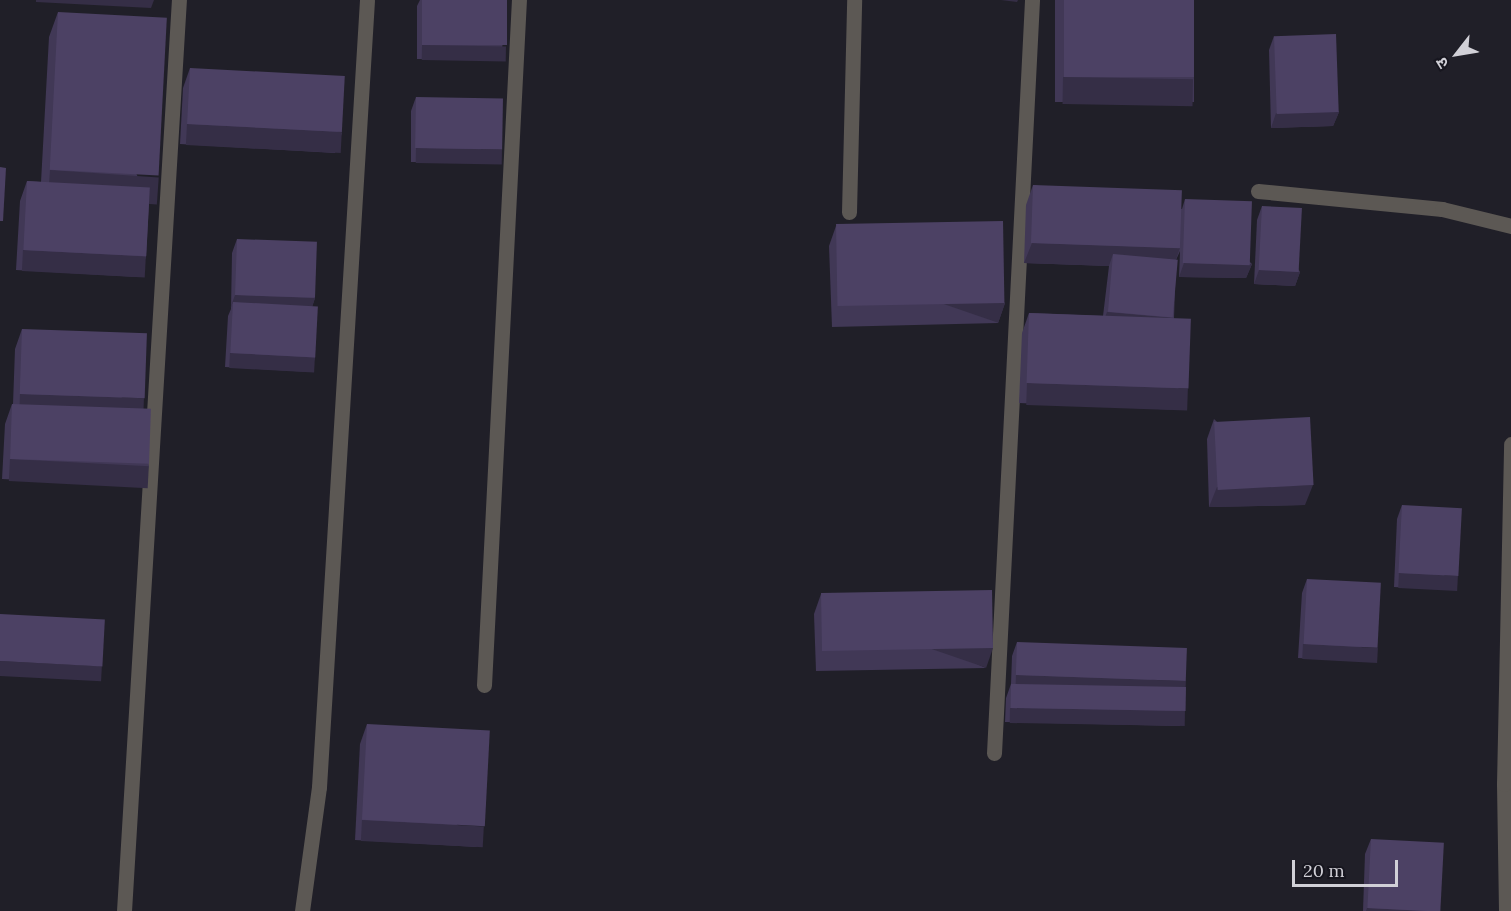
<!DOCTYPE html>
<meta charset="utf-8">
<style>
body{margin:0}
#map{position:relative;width:1511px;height:911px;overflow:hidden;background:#201f28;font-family:Lora,"Noto Sans Devanagari",serif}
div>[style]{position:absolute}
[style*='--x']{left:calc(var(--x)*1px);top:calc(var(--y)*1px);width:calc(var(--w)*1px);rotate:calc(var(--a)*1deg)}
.service>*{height:15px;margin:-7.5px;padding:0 7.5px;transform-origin:7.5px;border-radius:7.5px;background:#5c5854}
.wall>*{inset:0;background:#413856;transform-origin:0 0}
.shaded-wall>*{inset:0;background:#352e46;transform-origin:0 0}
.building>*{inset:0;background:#4c4164;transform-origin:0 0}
span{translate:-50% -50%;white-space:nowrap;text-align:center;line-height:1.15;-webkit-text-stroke:4.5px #17161f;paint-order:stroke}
.north{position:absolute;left:1427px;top:24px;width:60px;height:60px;-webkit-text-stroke:4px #17161f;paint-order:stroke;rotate:239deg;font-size:16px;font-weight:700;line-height:24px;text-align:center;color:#d1d0d7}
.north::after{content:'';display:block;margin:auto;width:21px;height:27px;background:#d1d0d7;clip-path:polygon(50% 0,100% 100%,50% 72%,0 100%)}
.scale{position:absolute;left:1292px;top:860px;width:106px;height:27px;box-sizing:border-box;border:3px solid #d1d0d7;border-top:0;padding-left:8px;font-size:18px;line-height:21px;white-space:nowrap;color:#d1d0d7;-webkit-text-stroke:4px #17161f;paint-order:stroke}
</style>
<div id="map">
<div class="service">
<div style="--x:1258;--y:191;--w:185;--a:5.6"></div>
<div style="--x:1442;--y:209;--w:71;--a:13.8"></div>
<div style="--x:849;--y:212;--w:212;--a:-88.6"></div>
<div style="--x:484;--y:685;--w:686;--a:-87.08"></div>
<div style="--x:994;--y:753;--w:754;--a:-87.11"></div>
<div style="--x:124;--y:911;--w:913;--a:-86.55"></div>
<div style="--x:302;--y:911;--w:125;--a:-82.2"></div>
<div style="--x:319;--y:787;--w:788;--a:-86.51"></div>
<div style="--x:1506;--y:911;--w:127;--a:-90.9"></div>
<div style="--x:1504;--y:784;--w:340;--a:-88.8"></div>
</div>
<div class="wall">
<div style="clip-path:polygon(420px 0,507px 0,501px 60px,417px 59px,417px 6px)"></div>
<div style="left:1055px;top:0;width:139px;height:102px"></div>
<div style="clip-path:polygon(58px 12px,150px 202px,149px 202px,146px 257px,138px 277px,16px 270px,20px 201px,27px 181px,41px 182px,49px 37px)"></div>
<div style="clip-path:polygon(1274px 36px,1339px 112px,1333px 126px,1271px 128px,1269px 50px)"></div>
<div style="clip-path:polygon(190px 68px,342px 133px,335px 153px,180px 144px,183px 88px)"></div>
<div style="clip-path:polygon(416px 97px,497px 163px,411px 162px,411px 111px)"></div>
<div style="clip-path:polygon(1033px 185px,1182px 209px,1185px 199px,1252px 264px,1246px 278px,1179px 277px,1180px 251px,1176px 260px,1174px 318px,1180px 410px,1019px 403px,1022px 333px,1029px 313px,1103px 316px,1109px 266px,1024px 263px,1026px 205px)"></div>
<div style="clip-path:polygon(1262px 206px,1300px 272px,1295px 286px,1254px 284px,1257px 220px)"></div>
<div style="clip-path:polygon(836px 226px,1005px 303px,998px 323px,832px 327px,829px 246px)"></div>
<div style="clip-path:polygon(237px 239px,315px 298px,312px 307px,315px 358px,310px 372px,225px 367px,228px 316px,231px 309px,232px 253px)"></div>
<div style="clip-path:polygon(22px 329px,140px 410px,149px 466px,142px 486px,2px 479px,5px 424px,12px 404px,13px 404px,15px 349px)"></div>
<div style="clip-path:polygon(1214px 419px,1305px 505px,1209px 507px,1207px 439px)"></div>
<div style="clip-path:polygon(1402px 505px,1453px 590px,1394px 587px,1397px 519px)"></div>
<div style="clip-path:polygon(1307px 579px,1373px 662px,1298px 658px,1302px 593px)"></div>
<div style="clip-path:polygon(821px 594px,986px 668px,816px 671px,814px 614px)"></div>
<div style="clip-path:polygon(1017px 642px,1183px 688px,1180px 726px,1005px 722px,1006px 698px,1011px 684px,1012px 656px)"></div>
<div style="clip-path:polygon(367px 724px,477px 847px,355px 840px,360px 744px)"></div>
<div style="clip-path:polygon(1371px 839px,1440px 911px,1363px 911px,1365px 854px)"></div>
</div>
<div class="shaded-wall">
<div style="clip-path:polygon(36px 0,154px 0,151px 8px,36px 2px)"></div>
<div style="clip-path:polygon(1001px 0,1018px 0,1017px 2px)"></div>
<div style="left:422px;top:45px;width:84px;height:15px;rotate:1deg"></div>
<div style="left:1063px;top:77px;width:130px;height:27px;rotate:1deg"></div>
<div style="clip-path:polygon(1339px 112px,1333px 126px,1271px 128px,1276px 113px)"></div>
<div style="left:187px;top:124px;width:155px;height:21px;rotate:3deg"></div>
<div style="left:416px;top:148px;width:86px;height:15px;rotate:1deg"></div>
<div style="left:50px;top:170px;width:109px;height:27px;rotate:4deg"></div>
<div style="clip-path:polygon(1032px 243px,1180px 248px,1173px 268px,1113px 254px,1109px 266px,1024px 263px)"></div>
<div style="left:23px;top:250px;width:123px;height:21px;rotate:3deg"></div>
<div style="clip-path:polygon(1184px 263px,1252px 264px,1246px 278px,1179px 277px)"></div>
<div style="clip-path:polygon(1259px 270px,1300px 272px,1295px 286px,1254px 284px)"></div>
<div style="clip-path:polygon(235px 295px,315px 298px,310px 313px,233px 302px,230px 309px)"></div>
<div style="left:1005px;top:303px;width:21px;height:166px;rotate:109deg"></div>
<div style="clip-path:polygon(1107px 312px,1174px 318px,1102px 326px)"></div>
<div style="left:230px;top:353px;width:85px;height:15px;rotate:3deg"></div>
<div style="left:1027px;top:383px;width:161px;height:22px;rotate:2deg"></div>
<div style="left:20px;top:394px;width:124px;height:21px;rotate:2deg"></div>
<div style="left:10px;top:459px;width:139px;height:22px;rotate:3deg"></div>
<div style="clip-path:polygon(1313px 485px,1305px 505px,1209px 507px,1217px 487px)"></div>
<div style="left:1399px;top:573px;width:59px;height:15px;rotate:3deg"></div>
<div style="left:1303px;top:644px;width:75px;height:15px;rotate:3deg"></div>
<div style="left:993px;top:648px;width:21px;height:170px;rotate:109deg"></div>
<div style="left:0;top:661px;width:102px;height:15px;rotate:3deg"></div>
<div style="left:1016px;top:675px;width:170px;height:15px;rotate:2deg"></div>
<div style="left:1010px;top:708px;width:175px;height:15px;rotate:1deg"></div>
<div style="left:362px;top:820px;width:122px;height:21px;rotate:3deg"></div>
<div style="clip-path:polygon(1367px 908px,1426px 911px,1366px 911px)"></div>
</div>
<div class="building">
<div style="left:422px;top:0;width:85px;height:45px"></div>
<div style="left:1064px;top:0;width:130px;height:77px"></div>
<div style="left:58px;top:12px;width:109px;height:158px;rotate:3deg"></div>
<div style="left:1336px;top:34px;width:78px;height:62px;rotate:88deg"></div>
<div style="left:190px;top:68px;width:155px;height:56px;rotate:3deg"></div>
<div style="left:416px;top:97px;width:87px;height:51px;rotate:1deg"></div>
<div style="clip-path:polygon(0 167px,6px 168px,3px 221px,0 221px)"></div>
<div style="left:27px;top:181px;width:123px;height:69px;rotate:3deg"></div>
<div style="left:1033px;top:185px;width:149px;height:58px;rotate:2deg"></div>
<div style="left:1185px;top:199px;width:67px;height:64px;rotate:2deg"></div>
<div style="left:1262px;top:206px;width:40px;height:64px;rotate:3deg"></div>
<div style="left:1003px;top:221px;width:82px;height:167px;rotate:89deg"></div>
<div style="left:237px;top:239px;width:80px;height:56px;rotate:2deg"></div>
<div style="left:1113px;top:254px;width:65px;height:58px;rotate:5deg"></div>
<div style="left:233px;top:302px;width:85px;height:51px;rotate:3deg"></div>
<div style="left:1029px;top:313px;width:162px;height:70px;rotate:2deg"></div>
<div style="left:22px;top:329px;width:125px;height:65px;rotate:2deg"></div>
<div style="left:12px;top:404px;width:139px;height:55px;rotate:2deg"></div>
<div style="left:1310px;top:417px;width:68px;height:96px;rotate:87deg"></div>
<div style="left:1402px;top:505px;width:60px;height:68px;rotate:3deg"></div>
<div style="left:1307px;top:579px;width:74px;height:65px;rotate:3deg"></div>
<div style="left:992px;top:590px;width:58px;height:171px;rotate:89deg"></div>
<div style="left:0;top:614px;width:105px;height:47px;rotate:3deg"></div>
<div style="left:1017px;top:642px;width:170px;height:33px;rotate:2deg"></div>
<div style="left:1011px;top:684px;width:175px;height:24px;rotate:1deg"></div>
<div style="left:367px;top:724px;width:123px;height:96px;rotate:3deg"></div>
<div style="left:1371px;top:839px;width:73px;height:69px;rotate:3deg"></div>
</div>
<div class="north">उ</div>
<div class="scale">20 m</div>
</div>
